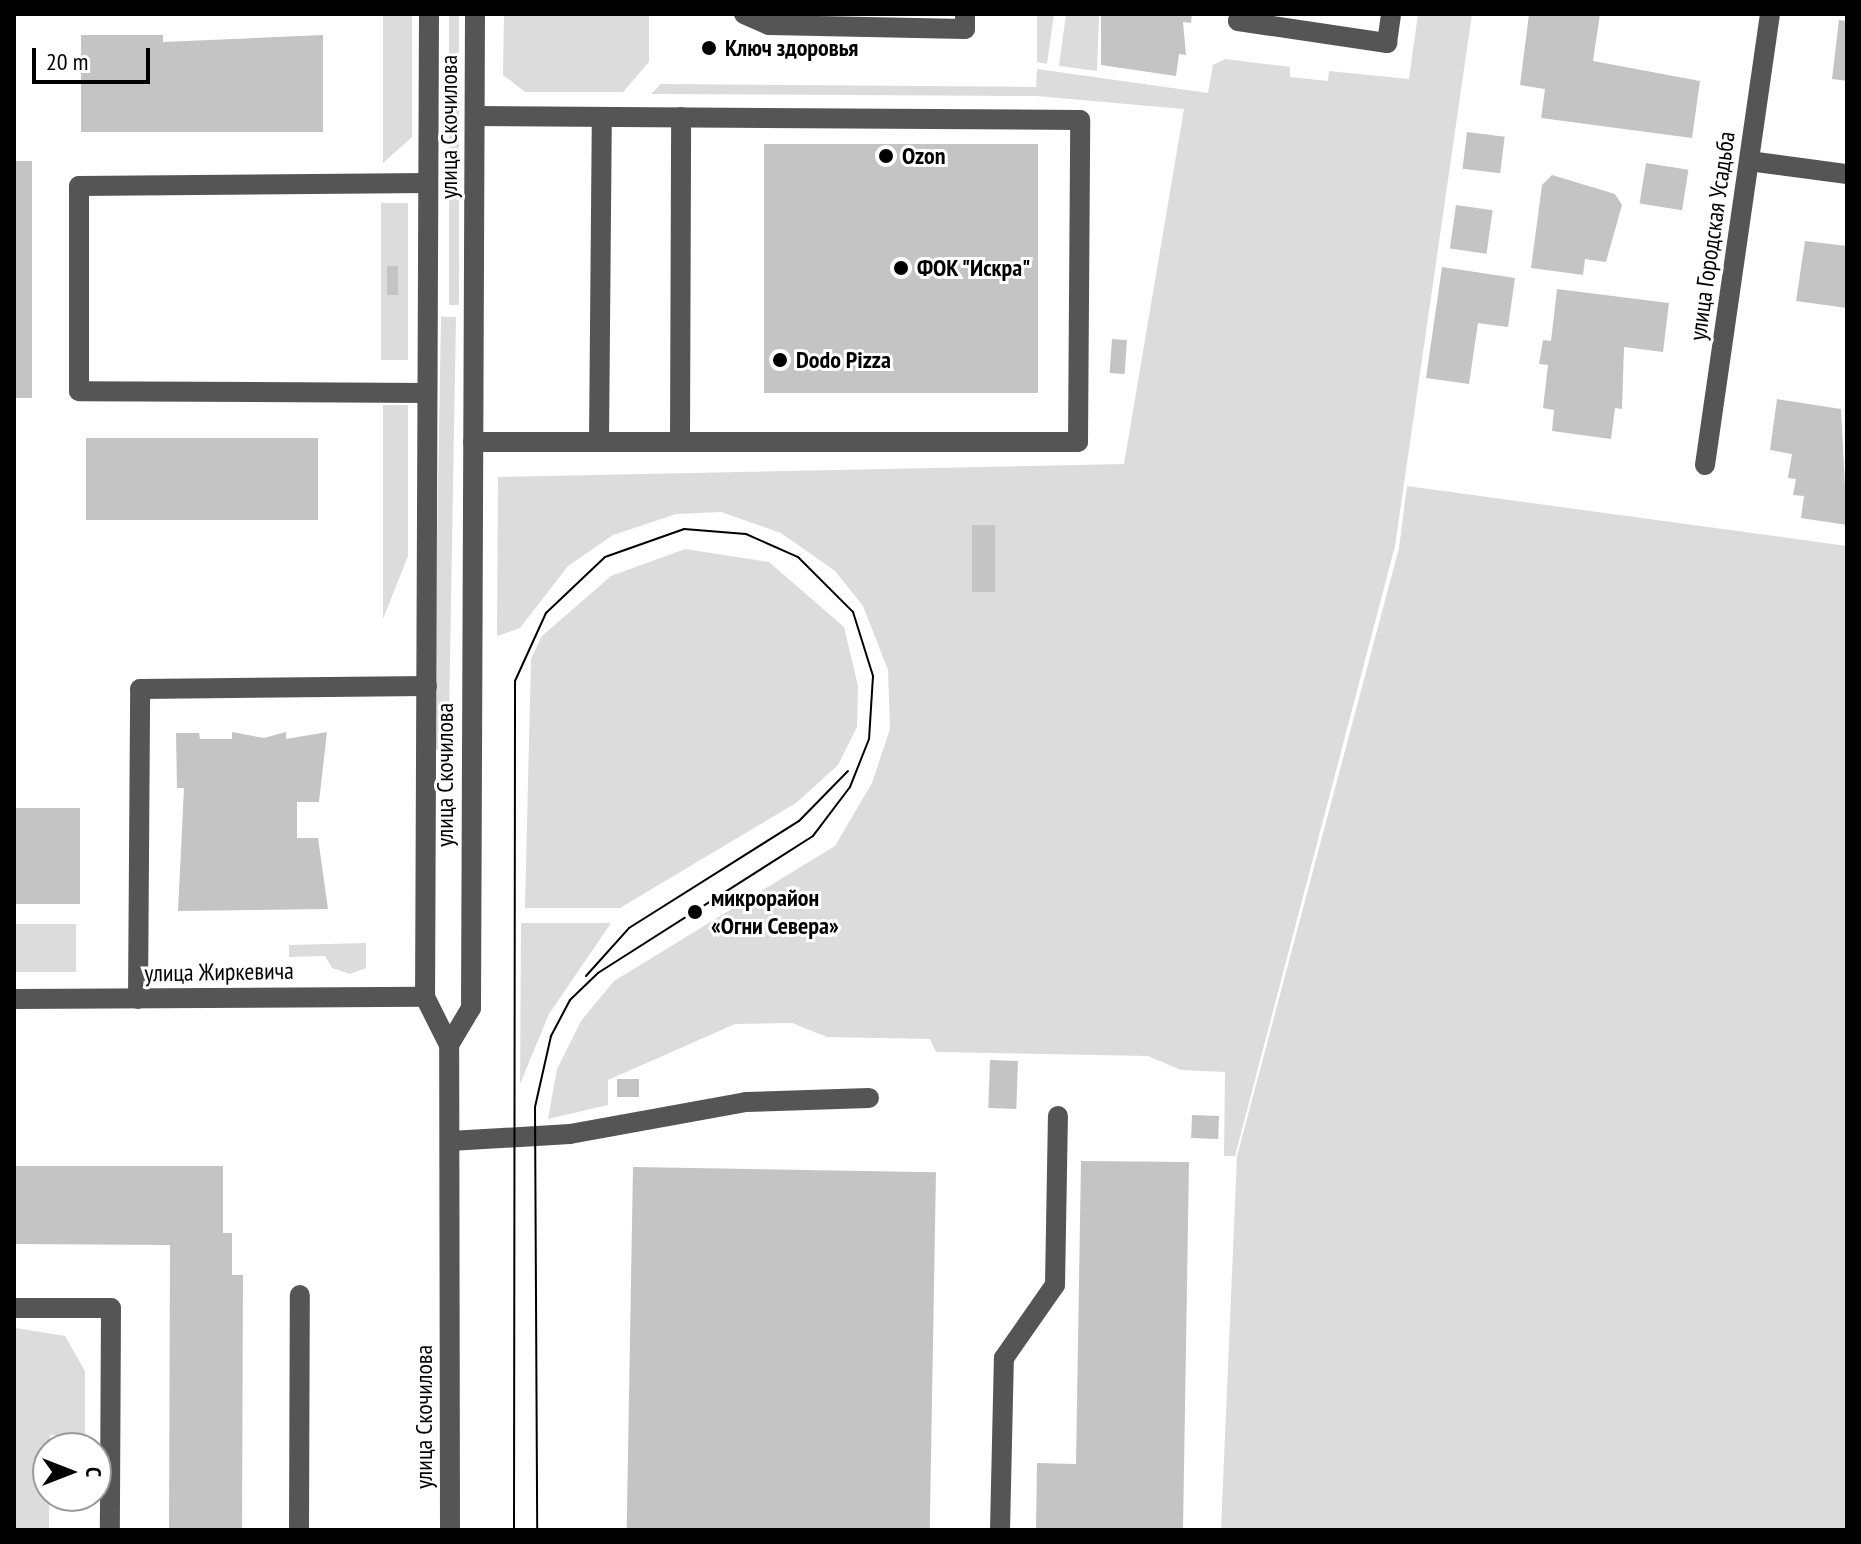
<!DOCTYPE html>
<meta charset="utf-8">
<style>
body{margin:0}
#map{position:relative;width:1861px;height:1544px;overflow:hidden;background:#fff;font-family:"PT Sans Narrow",sans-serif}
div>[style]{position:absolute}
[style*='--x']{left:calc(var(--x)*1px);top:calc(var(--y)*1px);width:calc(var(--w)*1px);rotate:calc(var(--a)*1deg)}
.green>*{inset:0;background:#dcdcdc;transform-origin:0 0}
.building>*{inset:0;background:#c4c4c4;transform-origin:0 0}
.minor>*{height:20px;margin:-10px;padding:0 10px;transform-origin:10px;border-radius:10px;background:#555}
.tram>*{height:2px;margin:-1px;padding:0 1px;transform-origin:1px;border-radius:1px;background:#000}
.dots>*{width:22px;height:22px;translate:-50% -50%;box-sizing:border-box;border:4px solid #fff;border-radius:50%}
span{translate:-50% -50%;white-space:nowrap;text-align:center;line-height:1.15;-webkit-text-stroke:6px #fff;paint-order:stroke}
.poi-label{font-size:24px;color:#000;font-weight:700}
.left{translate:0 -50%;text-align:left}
.street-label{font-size:24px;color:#000}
.frame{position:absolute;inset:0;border:16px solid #000;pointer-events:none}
.north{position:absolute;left:32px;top:1432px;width:80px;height:80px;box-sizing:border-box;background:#fff;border:2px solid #999;border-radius:50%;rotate:90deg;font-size:22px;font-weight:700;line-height:32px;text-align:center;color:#000}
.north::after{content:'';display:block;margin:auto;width:28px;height:36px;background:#000;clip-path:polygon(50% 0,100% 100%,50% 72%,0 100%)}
.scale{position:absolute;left:32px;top:48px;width:118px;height:36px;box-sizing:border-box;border:4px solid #000;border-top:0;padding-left:10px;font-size:24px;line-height:28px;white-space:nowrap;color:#000;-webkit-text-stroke:6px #fff;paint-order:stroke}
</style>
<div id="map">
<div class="green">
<div style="clip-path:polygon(383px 14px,412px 14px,412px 137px,383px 163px)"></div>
<div style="left:449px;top:14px;width:10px;height:291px"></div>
<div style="clip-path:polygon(504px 14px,649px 14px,649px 62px,623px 92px,525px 92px,503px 75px)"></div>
<div style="clip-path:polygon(1037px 14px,1054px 14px,1047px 64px,1037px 62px)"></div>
<div style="clip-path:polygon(1066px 14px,1099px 14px,1097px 71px,1059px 66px)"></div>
<div style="clip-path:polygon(1418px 14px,1472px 14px,1395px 546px,1235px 1156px,1224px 1156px,1225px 1072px,1181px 1070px,1148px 1056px,936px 1052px,930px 1039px,827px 1037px,792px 1023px,735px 1024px,608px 1080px,608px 1105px,548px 1119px,557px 1069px,581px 1021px,614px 981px,835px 846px,872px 783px,890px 729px,888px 670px,863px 606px,835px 571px,781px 533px,721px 512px,676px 514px,613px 535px,568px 566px,520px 628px,497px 636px,498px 477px,1124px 464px,1184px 109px,1036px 96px,651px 94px,661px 84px,1036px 87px,1037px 69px,1208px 93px,1213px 65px,1225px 59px,1290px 67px,1290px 77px,1328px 81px,1329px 71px,1409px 79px)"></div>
<div style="left:381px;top:203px;width:27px;height:157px"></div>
<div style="left:456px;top:317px;width:433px;height:15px;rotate:91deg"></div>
<div style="clip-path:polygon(383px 405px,408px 405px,408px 556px,383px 619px)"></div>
<div style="clip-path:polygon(1407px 486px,1847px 546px,1847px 1530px,1221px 1530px,1237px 1156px,1399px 548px)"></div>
<div style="clip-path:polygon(685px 549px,769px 562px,844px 627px,858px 686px,857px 727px,838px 765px,796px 803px,620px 908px,525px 908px,531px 659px,542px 636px,611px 576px)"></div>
<div style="clip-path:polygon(521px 923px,611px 923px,549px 1014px,520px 1084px)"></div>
<div style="left:14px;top:924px;width:62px;height:48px"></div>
<div style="clip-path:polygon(366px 943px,366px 968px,350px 974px,332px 968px,325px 956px,289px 957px,289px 945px)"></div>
<div style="clip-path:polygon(16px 1328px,65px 1336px,85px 1371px,85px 1435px,50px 1435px,49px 1530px,14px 1530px)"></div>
</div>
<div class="building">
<div style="clip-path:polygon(1101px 14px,1192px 14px,1191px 23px,1183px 22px,1186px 55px,1179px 54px,1176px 76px,1101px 65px)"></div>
<div style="clip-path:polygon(1529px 14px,1600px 14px,1593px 61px,1700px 81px,1692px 138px,1541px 118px,1545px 89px,1520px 85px)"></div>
<div style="clip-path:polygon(1839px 20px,1847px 21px,1847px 81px,1832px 79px)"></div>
<div style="clip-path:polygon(81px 35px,163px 35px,163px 42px,323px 35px,323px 132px,81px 132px)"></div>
<div style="left:1467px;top:132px;width:38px;height:37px;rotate:7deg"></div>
<div style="left:764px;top:144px;width:274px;height:249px"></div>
<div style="left:14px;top:161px;width:18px;height:237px"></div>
<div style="left:1646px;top:163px;width:43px;height:41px;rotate:9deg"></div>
<div style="clip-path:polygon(1552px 175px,1615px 194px,1622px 205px,1606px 262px,1585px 259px,1583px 275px,1531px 268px,1542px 185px)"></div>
<div style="left:1456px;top:205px;width:37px;height:44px;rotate:8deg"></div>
<div style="clip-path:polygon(1805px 241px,1847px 246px,1847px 308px,1796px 301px)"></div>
<div style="left:387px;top:266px;width:11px;height:29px"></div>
<div style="clip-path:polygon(1442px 267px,1515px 278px,1508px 327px,1478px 323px,1469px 384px,1426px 378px)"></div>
<div style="clip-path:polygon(1557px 289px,1669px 303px,1663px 352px,1624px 347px,1622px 409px,1615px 408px,1611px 439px,1552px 431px,1554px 410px,1543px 408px,1548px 365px,1539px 364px,1543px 340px,1551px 341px)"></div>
<div style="left:1112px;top:339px;width:15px;height:34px;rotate:4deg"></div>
<div style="clip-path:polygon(1777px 399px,1841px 409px,1847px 525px,1801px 518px,1804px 496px,1793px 495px,1796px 479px,1788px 478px,1792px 454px,1770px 450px)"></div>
<div style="left:318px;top:438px;width:82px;height:232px;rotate:90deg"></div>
<div style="left:972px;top:525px;width:23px;height:67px"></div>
<div style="clip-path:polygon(232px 732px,264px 738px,286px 732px,286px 739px,327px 732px,319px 802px,297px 802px,297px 838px,318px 838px,328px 909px,178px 911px,184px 788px,177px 788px,176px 733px,199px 733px,200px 739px,232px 739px)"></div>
<div style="left:14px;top:808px;width:66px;height:96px"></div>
<div style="left:990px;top:1060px;width:28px;height:48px;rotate:2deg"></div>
<div style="left:639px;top:1079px;width:18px;height:22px;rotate:90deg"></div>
<div style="left:1192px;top:1115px;width:27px;height:23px;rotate:2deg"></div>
<div style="clip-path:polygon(1081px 1161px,1189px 1162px,1183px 1530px,1036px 1530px,1037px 1463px,1076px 1464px)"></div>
<div style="clip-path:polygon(14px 1166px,223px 1166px,223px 1233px,232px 1233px,232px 1275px,243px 1275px,242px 1530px,169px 1530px,170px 1245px,14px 1244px)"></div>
<div style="left:633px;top:1167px;width:303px;height:363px;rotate:1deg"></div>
</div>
<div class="minor">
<div style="--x:429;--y:14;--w:983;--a:90.23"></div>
<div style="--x:425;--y:997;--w:54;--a:63.4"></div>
<div style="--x:744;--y:14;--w:27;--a:24"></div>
<div style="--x:769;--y:25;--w:196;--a:1.2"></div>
<div style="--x:965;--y:29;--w:15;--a:-90"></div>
<div style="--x:1240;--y:14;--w:7;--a:106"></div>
<div style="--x:1238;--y:21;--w:151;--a:8.4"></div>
<div style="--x:1387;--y:43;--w:29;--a:-82"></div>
<div style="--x:1749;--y:161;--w:99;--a:7.6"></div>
<div style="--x:427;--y:393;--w:348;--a:-179.7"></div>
<div style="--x:79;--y:391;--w:205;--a:-90"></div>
<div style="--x:79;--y:186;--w:349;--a:-0.5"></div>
<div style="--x:473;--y:442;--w:605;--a:0"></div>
<div style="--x:1078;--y:442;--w:322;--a:-89.6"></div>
<div style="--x:1080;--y:120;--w:605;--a:-179.62"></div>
<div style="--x:599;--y:442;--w:325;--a:-89.5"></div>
<div style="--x:680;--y:442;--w:325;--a:-89.8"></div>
<div style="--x:1705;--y:465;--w:456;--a:-81.8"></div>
<div style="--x:14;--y:999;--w:411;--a:-0.3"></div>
<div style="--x:138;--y:999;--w:310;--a:-89.6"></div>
<div style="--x:140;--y:689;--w:287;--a:-0.6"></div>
<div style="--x:450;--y:1141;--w:120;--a:-3.3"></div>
<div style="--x:570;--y:1134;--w:179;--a:-10.3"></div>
<div style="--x:746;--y:1102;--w:123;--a:-1.9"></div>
<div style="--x:14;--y:1308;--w:97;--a:0"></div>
<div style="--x:111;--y:1308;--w:222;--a:90.3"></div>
<div style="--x:299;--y:1530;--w:235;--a:-89.8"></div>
<div style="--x:450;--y:1530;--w:485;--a:-90.1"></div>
<div style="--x:449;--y:1045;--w:43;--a:-59.3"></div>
<div style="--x:471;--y:1008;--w:994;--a:-89.77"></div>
<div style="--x:1000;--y:1530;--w:172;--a:-88.7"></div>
<div style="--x:1004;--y:1358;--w:89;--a:-55.1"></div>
<div style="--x:1055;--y:1285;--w:169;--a:-89"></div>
</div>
<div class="tram">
<div style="--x:586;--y:976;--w:64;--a:-48.1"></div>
<div style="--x:629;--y:928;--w:201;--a:-32.2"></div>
<div style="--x:799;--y:821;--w:70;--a:-45.6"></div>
<div style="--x:514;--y:1530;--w:849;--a:-89.93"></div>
<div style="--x:515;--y:681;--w:75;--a:-65.5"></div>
<div style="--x:546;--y:613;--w:81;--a:-43.5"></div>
<div style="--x:605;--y:557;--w:84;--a:-19.5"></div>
<div style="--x:684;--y:529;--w:62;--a:4.6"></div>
<div style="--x:746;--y:534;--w:57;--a:23.9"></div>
<div style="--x:798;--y:557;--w:78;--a:45"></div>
<div style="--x:853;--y:612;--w:67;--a:72.6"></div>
<div style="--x:873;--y:676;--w:63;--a:93.6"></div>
<div style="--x:869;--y:739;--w:52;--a:111.6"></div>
<div style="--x:850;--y:787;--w:61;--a:127.1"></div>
<div style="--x:813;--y:836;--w:255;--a:147.5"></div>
<div style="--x:598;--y:973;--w:39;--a:136"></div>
<div style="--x:570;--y:1000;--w:41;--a:117.8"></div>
<div style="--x:551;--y:1036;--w:73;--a:102.7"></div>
<div style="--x:535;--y:1107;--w:423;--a:89.7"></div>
</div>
<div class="dots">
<div style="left:709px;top:48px;background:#000"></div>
<div style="left:886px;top:156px;background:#000"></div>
<div style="left:901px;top:268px;background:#000"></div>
<div style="left:780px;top:360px;background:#000"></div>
<div style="left:695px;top:912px;background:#000"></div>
</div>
<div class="poi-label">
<span class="left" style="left:725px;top:48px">Ключ здоровья</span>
<span class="left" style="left:902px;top:156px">Ozon</span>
<span class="left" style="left:917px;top:268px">ФОК "Искра"</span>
<span class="left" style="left:796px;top:360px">Dodo Pizza</span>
<span class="left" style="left:711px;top:912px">микрорайон<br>«Огни Севера»</span>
</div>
<div class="street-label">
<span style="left:449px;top:127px;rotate:-90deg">улица Скочилова</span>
<span style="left:1712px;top:236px;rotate:-82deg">улица Городская Усадьба</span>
<span style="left:445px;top:775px;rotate:-90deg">улица Скочилова</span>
<span style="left:219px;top:972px;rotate:-1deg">улица Жиркевича</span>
<span style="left:424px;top:1417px;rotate:-90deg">улица Скочилова</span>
</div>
<div class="frame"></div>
<div class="north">С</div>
<div class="scale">20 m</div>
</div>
